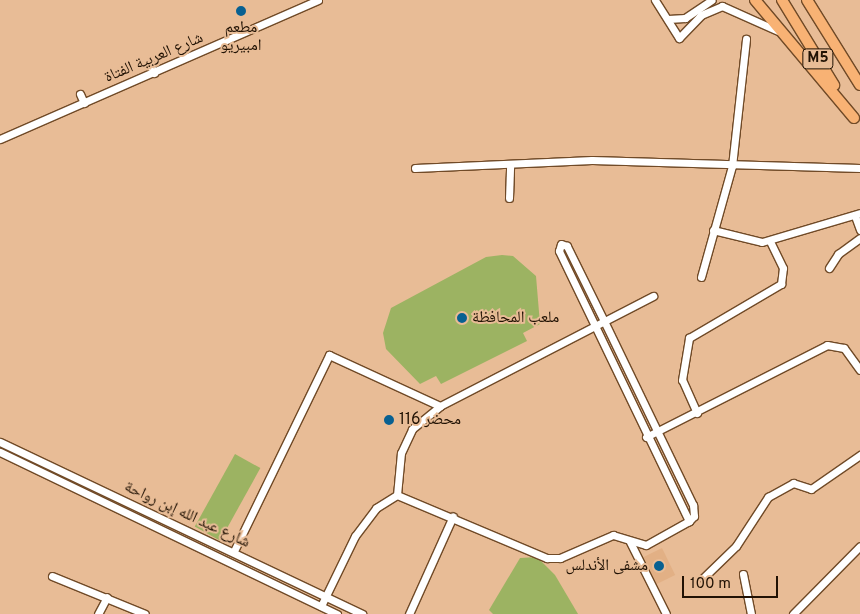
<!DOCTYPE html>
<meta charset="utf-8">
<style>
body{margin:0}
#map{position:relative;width:860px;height:614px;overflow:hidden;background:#e8bc96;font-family:Overpass,"Noto Naskh Arabic",sans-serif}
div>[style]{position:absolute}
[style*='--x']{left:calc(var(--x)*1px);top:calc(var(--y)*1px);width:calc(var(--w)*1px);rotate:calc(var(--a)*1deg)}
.built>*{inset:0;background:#e2b085;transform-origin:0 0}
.green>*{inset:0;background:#9cb362;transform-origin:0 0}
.roads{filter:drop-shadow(1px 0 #704a27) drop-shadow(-1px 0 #704a27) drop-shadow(0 1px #704a27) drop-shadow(0 -1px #704a27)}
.minor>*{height:7px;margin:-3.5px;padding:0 3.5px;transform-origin:3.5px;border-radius:3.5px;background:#fff}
.highway>*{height:10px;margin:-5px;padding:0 5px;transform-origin:5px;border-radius:5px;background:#f8b274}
.dots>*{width:14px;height:14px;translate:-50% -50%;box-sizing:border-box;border:2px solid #e8bc96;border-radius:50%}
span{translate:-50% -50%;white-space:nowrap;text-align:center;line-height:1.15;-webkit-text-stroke:4px #e8bc96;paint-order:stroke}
.shield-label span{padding:1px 4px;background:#e8bc96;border:1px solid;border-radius:4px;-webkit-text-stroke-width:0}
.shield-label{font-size:15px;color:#211204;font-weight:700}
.poi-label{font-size:16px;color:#211204}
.left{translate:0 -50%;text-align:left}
.right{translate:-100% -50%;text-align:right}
.street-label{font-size:16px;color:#211204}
.scale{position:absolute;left:682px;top:576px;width:96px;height:22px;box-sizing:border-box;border:2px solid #211204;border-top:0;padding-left:6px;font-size:15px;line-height:18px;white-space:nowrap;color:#211204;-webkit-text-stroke:4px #e8bc96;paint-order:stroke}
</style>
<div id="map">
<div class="built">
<div style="left:662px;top:548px;width:30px;height:21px;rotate:64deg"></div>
</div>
<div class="green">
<div style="clip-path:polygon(502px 255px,513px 256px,536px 276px,540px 324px,523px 333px,527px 341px,441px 384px,436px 376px,420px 384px,386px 349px,383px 333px,391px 308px,486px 257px)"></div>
<div style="left:235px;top:454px;width:29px;height:83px;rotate:29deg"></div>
<div style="clip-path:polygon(537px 557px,555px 575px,578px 614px,493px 614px,489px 610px,520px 558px)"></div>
</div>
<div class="roads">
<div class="minor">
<div style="--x:655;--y:0;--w:45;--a:57.7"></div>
<div style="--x:679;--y:38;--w:32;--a:-46"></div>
<div style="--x:701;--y:15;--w:23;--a:-23"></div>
<div style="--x:722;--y:6;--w:61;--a:24.1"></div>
<div style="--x:668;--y:19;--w:17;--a:-3"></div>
<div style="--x:685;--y:18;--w:32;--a:-34"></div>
<div style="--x:150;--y:64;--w:10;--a:66"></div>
<div style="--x:80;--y:94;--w:10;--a:66"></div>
<div style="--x:0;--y:139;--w:347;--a:-23.6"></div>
<div style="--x:415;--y:168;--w:177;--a:-2.6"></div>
<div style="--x:592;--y:160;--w:268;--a:1.7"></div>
<div style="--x:509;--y:198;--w:32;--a:-88"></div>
<div style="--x:855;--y:216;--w:15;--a:70"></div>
<div style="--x:713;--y:230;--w:50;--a:13.8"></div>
<div style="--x:762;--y:242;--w:102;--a:-16.5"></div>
<div style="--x:829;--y:268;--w:17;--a:-57"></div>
<div style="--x:838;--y:254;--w:27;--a:-36"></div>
<div style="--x:701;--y:277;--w:115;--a:-74.4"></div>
<div style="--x:732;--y:166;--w:128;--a:-83.7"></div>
<div style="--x:697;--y:413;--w:36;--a:-114"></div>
<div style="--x:682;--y:380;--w:43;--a:-80.5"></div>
<div style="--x:689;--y:338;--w:107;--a:-30.4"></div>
<div style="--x:781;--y:284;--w:16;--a:-83"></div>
<div style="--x:783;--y:268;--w:30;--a:-116"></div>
<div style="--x:646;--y:437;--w:203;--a:-26.9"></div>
<div style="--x:827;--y:345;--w:17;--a:10"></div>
<div style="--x:844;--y:348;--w:27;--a:54"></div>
<div style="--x:0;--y:442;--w:401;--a:25.4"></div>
<div style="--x:0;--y:452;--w:374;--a:25.7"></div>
<div style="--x:397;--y:495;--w:42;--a:-84.6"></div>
<div style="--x:401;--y:453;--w:26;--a:-65"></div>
<div style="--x:412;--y:429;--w:36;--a:-39"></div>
<div style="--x:440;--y:406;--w:240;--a:-27.3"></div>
<div style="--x:630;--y:542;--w:80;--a:63.4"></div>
<div style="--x:234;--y:551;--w:218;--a:-64.1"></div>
<div style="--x:329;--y:355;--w:122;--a:24.7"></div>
<div style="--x:743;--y:574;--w:41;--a:78.7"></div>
<div style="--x:52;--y:576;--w:100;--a:22.2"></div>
<div style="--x:703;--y:578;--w:46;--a:-44.1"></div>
<div style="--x:736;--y:546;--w:59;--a:-56.9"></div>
<div style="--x:768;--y:497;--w:29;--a:-29"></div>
<div style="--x:793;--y:483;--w:19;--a:18"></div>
<div style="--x:811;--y:489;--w:60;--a:-34.8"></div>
<div style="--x:321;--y:606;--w:78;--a:-64.1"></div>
<div style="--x:355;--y:536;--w:35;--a:-53"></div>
<div style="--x:376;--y:508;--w:25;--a:-32"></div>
<div style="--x:397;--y:495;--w:163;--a:22.8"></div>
<div style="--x:547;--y:558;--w:13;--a:0"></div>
<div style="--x:560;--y:558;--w:58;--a:-23.5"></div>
<div style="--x:613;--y:535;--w:34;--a:17"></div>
<div style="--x:646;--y:545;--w:49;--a:-29.2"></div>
<div style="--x:689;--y:521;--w:7;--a:-45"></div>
<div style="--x:694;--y:516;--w:11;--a:-95"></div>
<div style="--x:693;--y:505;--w:204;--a:-115.8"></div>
<div style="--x:604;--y:321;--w:84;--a:-116.3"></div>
<div style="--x:567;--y:246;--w:6;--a:-162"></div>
<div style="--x:561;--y:244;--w:7;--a:106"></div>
<div style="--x:559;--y:251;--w:300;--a:64.3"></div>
<div style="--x:98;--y:614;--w:19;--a:-62"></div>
<div style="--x:409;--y:614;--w:107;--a:-65.8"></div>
<div style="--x:793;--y:614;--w:95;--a:-45.4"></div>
</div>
<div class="highway">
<div style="--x:755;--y:0;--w:154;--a:50"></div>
<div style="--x:782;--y:0;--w:100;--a:58.5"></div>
<div style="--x:807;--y:0;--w:100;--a:58.1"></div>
</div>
</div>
<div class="dots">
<div style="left:241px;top:11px;background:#086091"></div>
<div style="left:462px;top:318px;background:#086091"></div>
<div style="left:389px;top:420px;background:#086091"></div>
<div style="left:659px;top:566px;background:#086091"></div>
</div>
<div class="shield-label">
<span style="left:818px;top:59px">M5</span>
</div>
<div class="poi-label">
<span style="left:241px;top:37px">مطعم<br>امبيريو</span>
<span class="left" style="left:472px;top:318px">ملعب المحافظة</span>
<span class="left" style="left:399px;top:420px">محضر 116</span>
<span class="right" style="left:648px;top:566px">مشفى الأندلس</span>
</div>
<div class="street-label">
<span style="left:154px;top:58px;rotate:-23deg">شارع العربية الفتاة</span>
<span style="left:187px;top:515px;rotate:25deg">شارع عبد الله إبن رواحة</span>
</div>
<div class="scale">100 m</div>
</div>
